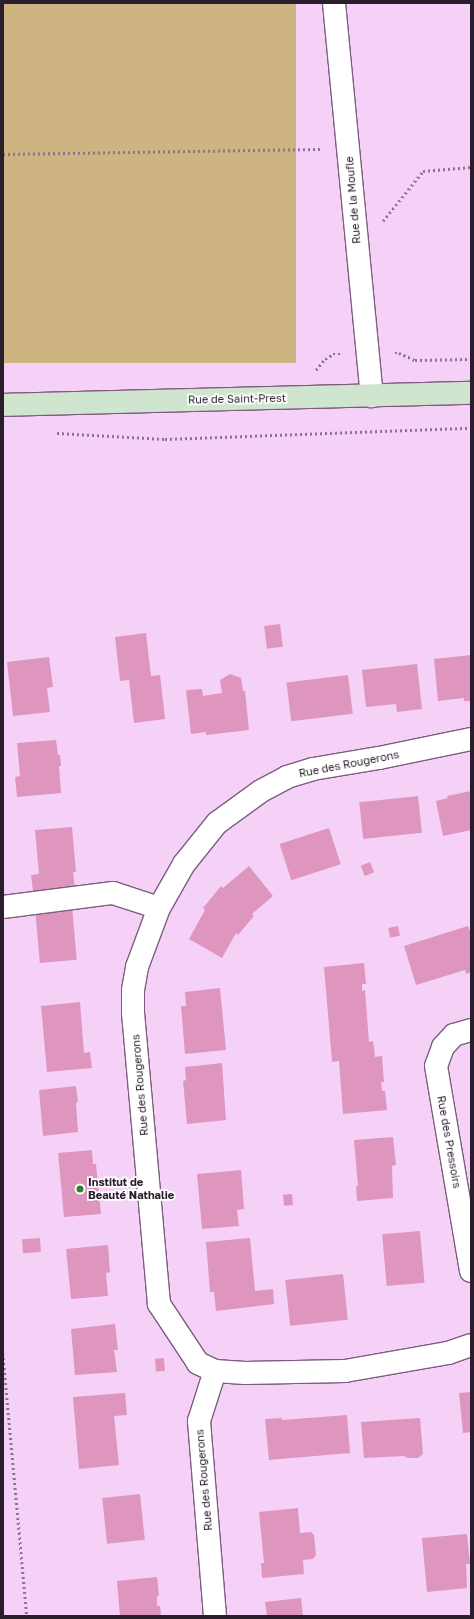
<!DOCTYPE html>
<meta charset="utf-8">
<style>
body{margin:0}
#map{position:relative;width:474px;height:1619px;overflow:hidden;background:#f5d1f8;font-family:"Golos Text",sans-serif}
div>[style]{position:absolute}
[style*='--x']{left:calc(var(--x)*1px);top:calc(var(--y)*1px);width:calc(var(--w)*1px);rotate:calc(var(--a)*1deg)}
.green>*{inset:0;background:#ceb480;transform-origin:0 0}
.building>*{inset:0;background:#de96bf;transform-origin:0 0}
.path>*{height:2.5px;margin-top:-1.25px;transform-origin:0;background:repeating-linear-gradient(90deg,#8c748e 0 2px,transparent 0 5px)}
.roads{filter:drop-shadow(1px 0 #7d5d7f) drop-shadow(-1px 0 #7d5d7f) drop-shadow(0 1px #7d5d7f) drop-shadow(0 -1px #7d5d7f)}
.pedestrian>*{height:22px;margin:-11px;padding:0 11px;transform-origin:11px;border-radius:11px;background:#fff}
.minor>*{height:22px;margin:-11px;padding:0 11px;transform-origin:11px;border-radius:11px;background:#fff}
.secondary>*{height:22px;margin:-11px;padding:0 11px;transform-origin:11px;border-radius:11px;background:#d0e5d0}
.dots>*{width:11px;height:11px;translate:-50% -50%;box-sizing:border-box;border:2px solid #fff;border-radius:50%}
span{translate:-50% -50%;white-space:nowrap;text-align:center;line-height:1.15;-webkit-text-stroke:3.5px #fff;paint-order:stroke}
.street-label{font-size:11px;color:#2b1e2c}
.poi-label{font-size:11px;color:#2b1e2c;font-weight:700}
.left{translate:0 -50%;text-align:left}
.frame{position:absolute;inset:0;border:4px solid #2b1e2c;pointer-events:none}
</style>
<div id="map">
<div class="green">
<div style="left:3px;top:3px;width:293px;height:360px"></div>
</div>
<div class="building">
<div style="left:280px;top:624px;width:23px;height:16px;rotate:83deg"></div>
<div style="clip-path:polygon(146px 633px,151px 676px,160px 675px,165px 719px,134px 723px,129px 680px,120px 681px,115px 637px)"></div>
<div style="clip-path:polygon(471px 655px,471px 701px,464px 701px,464px 698px,438px 701px,434px 659px)"></div>
<div style="clip-path:polygon(49px 657px,53px 687px,47px 688px,50px 712px,13px 716px,7px 662px)"></div>
<div style="clip-path:polygon(417px 664px,422px 709px,397px 712px,396px 704px,366px 707px,362px 670px)"></div>
<div style="clip-path:polygon(230px 674px,241px 678px,243px 691px,245px 691px,249px 730px,206px 735px,206px 732px,191px 734px,186px 690px,202px 689px,203px 696px,222px 693px,220px 680px)"></div>
<div style="left:348px;top:675px;width:39px;height:62px;rotate:83deg"></div>
<div style="clip-path:polygon(56px 740px,58px 755px,60px 755px,61px 766px,59px 766px,61px 793px,17px 797px,15px 777px,20px 776px,17px 743px)"></div>
<div style="clip-path:polygon(471px 791px,471px 830px,443px 836px,436px 801px,448px 798px,447px 796px)"></div>
<div style="left:418px;top:796px;width:37px;height:59px;rotate:84deg"></div>
<div style="clip-path:polygon(72px 827px,76px 872px,73px 872px,75px 888px,33px 892px,31px 875px,39px 874px,35px 830px)"></div>
<div style="left:329px;top:828px;width:38px;height:52px;rotate:72deg"></div>
<div style="left:370px;top:862px;width:11px;height:10px;rotate:68deg"></div>
<div style="clip-path:polygon(249px 866px,273px 896px,252px 914px,254px 916px,238px 935px,236px 933px,222px 958px,189px 939px,205px 910px,203px 908px,221px 886px,223px 888px)"></div>
<div style="left:72px;top:906px;width:54px;height:37px;rotate:85deg"></div>
<div style="left:398px;top:926px;width:10px;height:10px;rotate:79deg"></div>
<div style="clip-path:polygon(468px 926px,471px 934px,471px 972px,466px 974px,465px 970px,416px 985px,404px 946px)"></div>
<div style="clip-path:polygon(364px 963px,366px 984px,362px 984px,362px 991px,365px 990px,369px 1042px,373px 1041px,375px 1057px,382px 1056px,384px 1082px,381px 1082px,382px 1091px,385px 1091px,387px 1110px,343px 1114px,339px 1061px,332px 1062px,324px 967px)"></div>
<div style="clip-path:polygon(220px 988px,226px 1050px,185px 1054px,181px 1006px,186px 1006px,185px 992px)"></div>
<div style="clip-path:polygon(80px 1002px,84px 1053px,90px 1052px,92px 1068px,47px 1072px,41px 1006px)"></div>
<div style="clip-path:polygon(222px 1063px,226px 1120px,187px 1124px,183px 1081px,186px 1080px,185px 1067px)"></div>
<div style="clip-path:polygon(76px 1086px,78px 1102px,76px 1103px,78px 1132px,43px 1136px,39px 1090px)"></div>
<div style="clip-path:polygon(393px 1137px,396px 1165px,392px 1166px,393px 1198px,357px 1201px,356px 1186px,358px 1186px,354px 1140px)"></div>
<div style="clip-path:polygon(92px 1150px,93px 1164px,96px 1164px,101px 1214px,64px 1217px,58px 1153px)"></div>
<div style="clip-path:polygon(241px 1170px,244px 1209px,237px 1210px,239px 1226px,202px 1229px,197px 1174px)"></div>
<div style="left:292px;top:1194px;width:11px;height:9px;rotate:85deg"></div>
<div style="left:420px;top:1231px;width:52px;height:38px;rotate:85deg"></div>
<div style="left:40px;top:1238px;width:14px;height:18px;rotate:86deg"></div>
<div style="clip-path:polygon(250px 1238px,255px 1291px,273px 1289px,274px 1304px,216px 1311px,214px 1292px,210px 1292px,206px 1242px)"></div>
<div style="clip-path:polygon(108px 1245px,110px 1272px,106px 1273px,108px 1296px,71px 1299px,66px 1249px)"></div>
<div style="left:343px;top:1274px;width:46px;height:58px;rotate:84deg"></div>
<div style="clip-path:polygon(115px 1324px,118px 1350px,114px 1350px,117px 1372px,75px 1375px,71px 1329px)"></div>
<div style="left:164px;top:1358px;width:13px;height:9px;rotate:86deg"></div>
<div style="clip-path:polygon(471px 1392px,471px 1432px,463px 1433px,459px 1393px)"></div>
<div style="clip-path:polygon(125px 1393px,127px 1415px,114px 1416px,119px 1465px,79px 1469px,73px 1397px)"></div>
<div style="clip-path:polygon(347px 1415px,350px 1453px,269px 1460px,265px 1419px,282px 1418px,282px 1420px)"></div>
<div style="clip-path:polygon(420px 1418px,423px 1454px,418px 1458px,408px 1458px,404px 1456px,364px 1458px,361px 1422px)"></div>
<div style="left:140px;top:1494px;width:46px;height:38px;rotate:84deg"></div>
<div style="clip-path:polygon(298px 1508px,300px 1533px,311px 1532px,314px 1535px,316px 1555px,313px 1559px,303px 1560px,304px 1574px,262px 1578px,261px 1563px,264px 1563px,259px 1512px)"></div>
<div style="clip-path:polygon(467px 1534px,470px 1564px,466px 1564px,467px 1588px,427px 1592px,422px 1538px)"></div>
<div style="clip-path:polygon(157px 1577px,159px 1596px,157px 1596px,157px 1606px,160px 1606px,161px 1616px,120px 1616px,117px 1581px)"></div>
<div style="clip-path:polygon(301px 1598px,303px 1616px,267px 1616px,265px 1602px)"></div>
</div>
<div class="path">
<div style="--x:3;--y:154;--w:318;--a:-0.9"></div>
<div style="--x:383;--y:221;--w:64;--a:-51.3"></div>
<div style="--x:423;--y:171;--w:48;--a:-4.8"></div>
<div style="--x:395;--y:353;--w:4;--a:0"></div>
<div style="--x:399;--y:353;--w:17;--a:24"></div>
<div style="--x:415;--y:360;--w:56;--a:-1"></div>
<div style="--x:316;--y:370;--w:14;--a:-51"></div>
<div style="--x:325;--y:359;--w:9;--a:-32"></div>
<div style="--x:333;--y:354;--w:9;--a:0"></div>
<div style="--x:57;--y:433;--w:108;--a:3.2"></div>
<div style="--x:165;--y:439;--w:306;--a:-2.1"></div>
<div style="--x:3;--y:1353;--w:264;--a:84.8"></div>
</div>
<div class="roads">
<div class="pedestrian">
<div style="--x:3;--y:907;--w:111;--a:-7.3"></div>
<div style="--x:113;--y:893;--w:48;--a:18.1"></div>
</div>
<div class="minor">
<div style="--x:334;--y:3;--w:395;--a:84.5"></div>
<div style="--x:471;--y:1030;--w:18;--a:164"></div>
<div style="--x:454;--y:1035;--w:16;--a:133"></div>
<div style="--x:443;--y:1047;--w:20;--a:110"></div>
<div style="--x:436;--y:1066;--w:208;--a:80.3"></div>
<div style="--x:215;--y:1371;--w:30;--a:4"></div>
<div style="--x:245;--y:1373;--w:100;--a:-1.1"></div>
<div style="--x:345;--y:1371;--w:105;--a:-9.9"></div>
<div style="--x:448;--y:1353;--w:24;--a:-19"></div>
<div style="--x:215;--y:1616;--w:196;--a:-94.7"></div>
<div style="--x:199;--y:1421;--w:52;--a:-72.3"></div>
<div style="--x:215;--y:1371;--w:19;--a:-155"></div>
<div style="--x:198;--y:1363;--w:71;--a:-123.5"></div>
<div style="--x:159;--y:1304;--w:292;--a:-95.1"></div>
<div style="--x:133;--y:1013;--w:23;--a:-90"></div>
<div style="--x:133;--y:990;--w:23;--a:-80"></div>
<div style="--x:137;--y:967;--w:63;--a:-69.6"></div>
<div style="--x:159;--y:908;--w:51;--a:-60.4"></div>
<div style="--x:184;--y:864;--w:53;--a:-51.2"></div>
<div style="--x:217;--y:823;--w:54;--a:-36"></div>
<div style="--x:261;--y:791;--w:30;--a:-28"></div>
<div style="--x:287;--y:777;--w:27;--a:-17"></div>
<div style="--x:313;--y:769;--w:67;--a:-9.5"></div>
<div style="--x:379;--y:758;--w:94;--a:-11.7"></div>
</div>
<div class="secondary">
<div style="--x:3;--y:405;--w:468;--a:-1.5"></div>
</div>
</div>
<div class="dots">
<div style="left:80px;top:1189px;background:#2b8231"></div>
</div>
<div class="street-label">
<span style="left:353px;top:200px;rotate:-95deg">Rue de la Moufle</span>
<span style="left:237px;top:399px;rotate:-1deg">Rue de Saint-Prest</span>
<span style="left:349px;top:764px;rotate:-11deg">Rue des Rougerons</span>
<span style="left:140px;top:1085px;rotate:-95deg">Rue des Rougerons</span>
<span style="left:449px;top:1142px;rotate:80deg">Rue des Pressoirs</span>
<span style="left:204px;top:1480px;rotate:-95deg">Rue des Rougerons</span>
</div>
<div class="poi-label">
<span class="left" style="left:88px;top:1189px">Institut de<br>Beauté Nathalie</span>
</div>
<div class="frame"></div>
</div>
